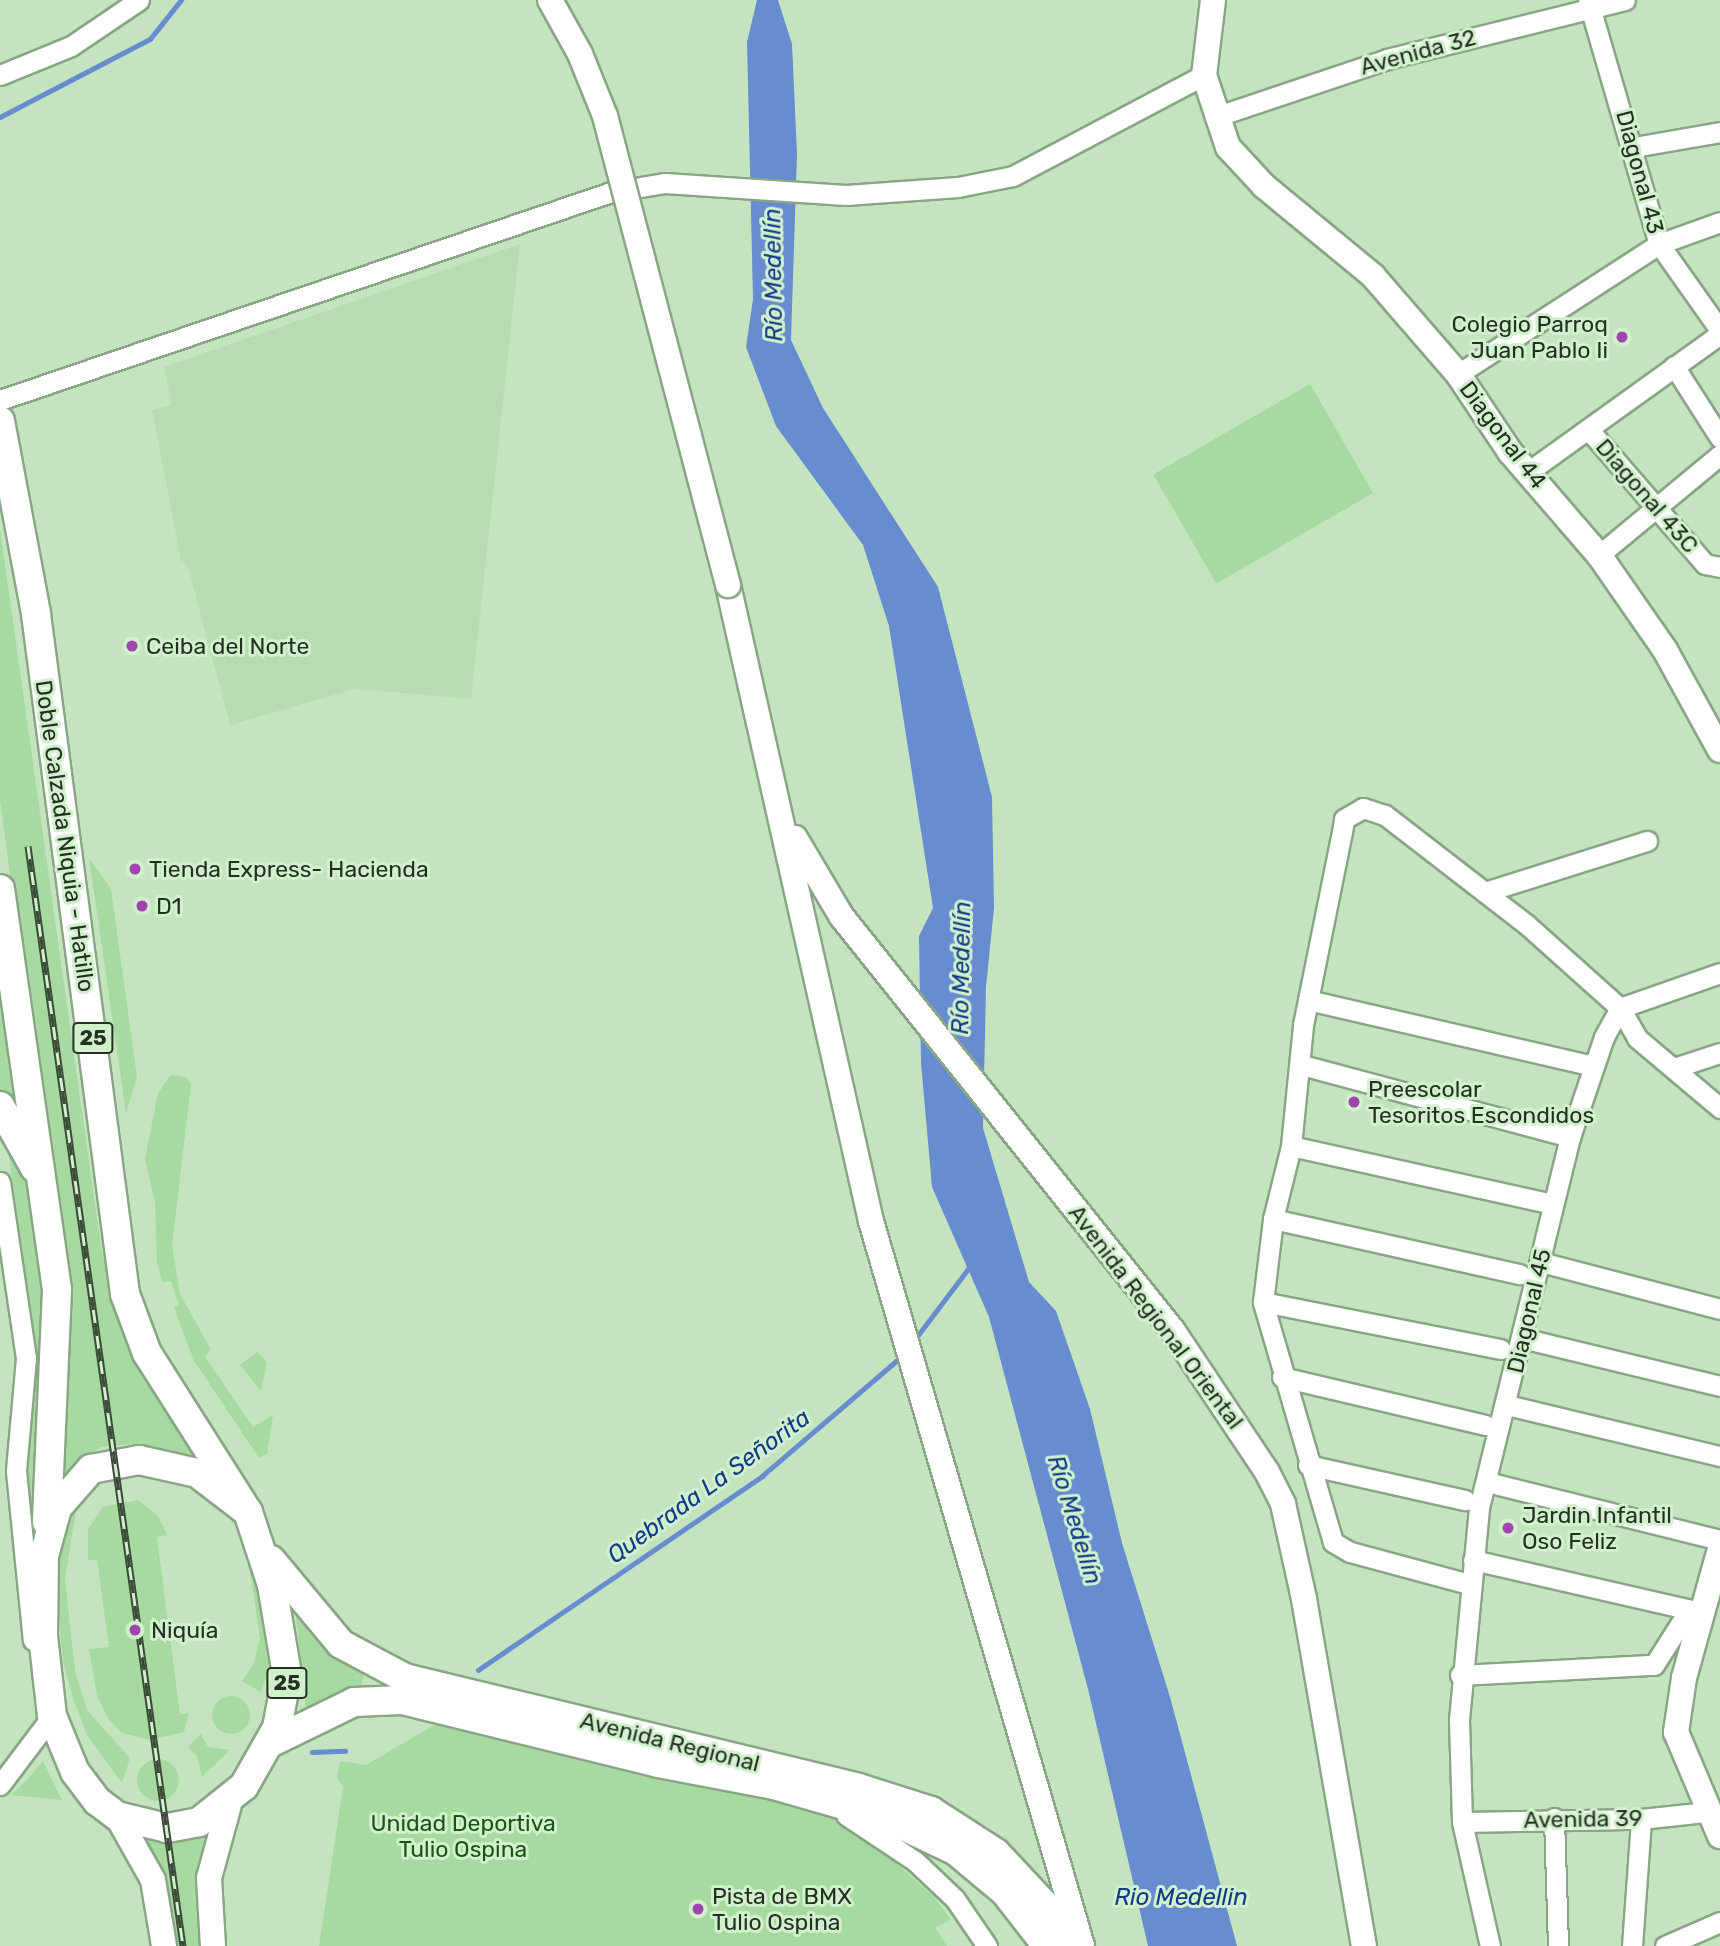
<!DOCTYPE html>
<meta charset="utf-8">
<style>
body{margin:0}
#map{position:relative;width:1720px;height:1946px;overflow:hidden;background:#c4e4c0;font-family:Rubik,sans-serif}
div>[style]{position:absolute}
[style*='--x']{left:calc(var(--x)*1px);top:calc(var(--y)*1px);width:calc(var(--w)*1px);rotate:calc(var(--a)*1deg)}
.built>*{inset:0;background:#b7dcb2}
.green>*{inset:0;background:#a7daa1;transform-origin:0 0}
.round{border-radius:50%}
.water>*{inset:0;background:#678ccf}
.stream>*{height:4.5px;margin:-2.25px;padding:0 2.25px;transform-origin:2.25px;border-radius:2.25px;background:#678ccf}
.roads{filter:drop-shadow(2px 0 #88a684) drop-shadow(-2px 0 #88a684) drop-shadow(0 2px #88a684) drop-shadow(0 -2px #88a684)}
.minor>*{height:19px;margin:-9.5px;padding:0 9.5px;transform-origin:9.5px;border-radius:9.5px;background:#fff}
.major>*{height:24px;margin:-12px;padding:0 12px;transform-origin:12px;border-radius:12px;background:#fff}
.highway>*{height:28px;margin:-14px;padding:0 14px;transform-origin:14px;border-radius:14px;background:#fff}
.rail>*{height:7px;margin-top:-3.5px;transform-origin:0;background:repeating-linear-gradient(90deg,#d1f1cd 0 13px,#3c4b39 0 26px);box-sizing:border-box;border-block:2px solid #3c4b39}
.bridges{filter:drop-shadow(2px 0 #88a684) drop-shadow(-2px 0 #88a684) drop-shadow(0 2px #88a684) drop-shadow(0 -2px #88a684)}
.major-bridge>*{height:24px;margin:-12px;padding:0 12px;transform-origin:12px;border-radius:12px;background:#fff}
.dots>*{width:19px;height:19px;translate:-50% -50%;box-sizing:border-box;border:4px solid #d1f1cd;border-radius:50%}
span{translate:-50% -50%;white-space:nowrap;text-align:center;line-height:1.15;-webkit-text-stroke:6px #d1f1cd;paint-order:stroke}
.shield-label span{padding:2px 5px;background:#d1f1cd;border:2px solid;border-radius:5px;-webkit-text-stroke-width:0}
.shield-label{font-size:21px;color:#243022;font-weight:700}
.street-label{font-size:23px;color:#243022}
.poi-label{font-size:23px;color:#243022}
.right{translate:-100% -50%;text-align:right}
.left{translate:0 -50%;text-align:left}
.park-label{font-size:23px;color:#1b5415}
.water-label{font-size:24px;color:#123a89;font-style:italic}
</style>
<div id="map">
<div class="built">
<div style="clip-path:polygon(520px 244px,471px 699px,355px 689px,230px 725px,188px 567px,181px 560px,152px 410px,172px 405px,164px 367px)"></div>
</div>
<div class="green">
<div style="left:1310px;top:384px;width:126px;height:181px;rotate:60deg"></div>
<div style="clip-path:polygon(0 529px,101px 1246px,114px 1302px,136px 1357px,203px 1459px,135px 1444px,101px 1447px,58px 1477px,66px 1290px,0 801px)"></div>
<div style="clip-path:polygon(89px 858px,111px 889px,137px 1077px,126px 1113px)"></div>
<div style="clip-path:polygon(0 969px,22px 1115px,0 1089px)"></div>
<div style="clip-path:polygon(171px 1075px,186px 1077px,191px 1085px,172px 1245px,180px 1294px,211px 1350px,205px 1357px,253px 1427px,273px 1415px,267px 1454px,259px 1458px,193px 1359px,174px 1307px,179px 1305px,171px 1281px,162px 1282px,157px 1262px,155px 1202px,145px 1159px,158px 1093px)"></div>
<div style="clip-path:polygon(5px 1125px,25px 1158px,45px 1286px,32px 1548px,22px 1485px,36px 1362px)"></div>
<div style="clip-path:polygon(257px 1352px,267px 1362px,261px 1391px,240px 1365px)"></div>
<div style="clip-path:polygon(135px 1470px,198px 1484px,247px 1522px,269px 1669px,261px 1692px,242px 1681px,253px 1665px,260px 1638px,246px 1544px,236px 1517px,180px 1482px,141px 1474px,97px 1484px,76px 1511px,65px 1579px,75px 1671px,87px 1710px,130px 1758px,122px 1783px,87px 1735px,73px 1698px,63px 1662px,54px 1562px,63px 1522px,86px 1487px)"></div>
<div style="clip-path:polygon(138px 1500px,158px 1516px,167px 1535px,157px 1537px,165px 1600px,180px 1714px,189px 1713px,184px 1732px,150px 1740px,122px 1733px,109px 1720px,97px 1696px,89px 1649px,109px 1647px,97px 1560px,88px 1560px,88px 1529px,103px 1507px)"></div>
<div style="clip-path:polygon(294px 1598px,365px 1668px,361px 1689px,306px 1711px)"></div>
<div class="round" style="left:212px;top:1696px;width:38px;height:38px"></div>
<div style="clip-path:polygon(443px 1720px,818px 1809px,873px 1842px,934px 1897px,951px 1920px,935px 1927px,947px 1946px,319px 1946px,343px 1787px,337px 1778px,340px 1761px,366px 1765px)"></div>
<div style="clip-path:polygon(201px 1734px,208px 1747px,230px 1750px,202px 1777px,197px 1756px,188px 1747px)"></div>
<div class="round" style="left:137px;top:1759px;width:42px;height:42px"></div>
<div style="clip-path:polygon(43px 1761px,62px 1800px,11px 1795px,27px 1780px)"></div>
<div style="clip-path:polygon(126px 1827px,153px 1836px,206px 1835px,200px 1884px,204px 1946px,170px 1946px)"></div>
</div>
<div class="water">
<div style="clip-path:polygon(757px 0,778px 0,792px 44px,797px 154px,791px 340px,823px 408px,938px 587px,992px 797px,994px 908px,986px 987px,983px 1128px,1029px 1282px,1056px 1311px,1090px 1409px,1122px 1543px,1170px 1697px,1237px 1946px,1148px 1946px,1088px 1689px,989px 1317px,932px 1187px,921px 1063px,919px 936px,933px 908px,889px 626px,863px 545px,776px 426px,746px 347px,753px 299px,747px 42px)"></div>
</div>
<div class="stream">
<div style="--x:0;--y:117;--w:169;--a:-27.5"></div>
<div style="--x:150;--y:39;--w:50;--a:-51.5"></div>
<div style="--x:915;--y:1339;--w:93;--a:-52.9"></div>
<div style="--x:478;--y:1670;--w:344;--a:-34.3"></div>
<div style="--x:762;--y:1476;--w:183;--a:-40.6"></div>
<div style="--x:312;--y:1752;--w:33;--a:-2"></div>
</div>
<div class="roads">
<div class="minor">
<div style="--x:1588;--y:0;--w:254;--a:73.8"></div>
<div style="--x:1659;--y:244;--w:105;--a:54.7"></div>
<div style="--x:0;--y:75;--w:77;--a:-22.2"></div>
<div style="--x:71;--y:46;--w:82;--a:-34.1"></div>
<div style="--x:1215;--y:117;--w:182;--a:-18.6"></div>
<div style="--x:1387;--y:59;--w:245;--a:-13.9"></div>
<div style="--x:1634;--y:147;--w:87;--a:-9.9"></div>
<div style="--x:1674;--y:366;--w:85;--a:57.4"></div>
<div style="--x:1458;--y:374;--w:239;--a:-32.9"></div>
<div style="--x:1659;--y:244;--w:65;--a:-19.8"></div>
<div style="--x:0;--y:400;--w:645;--a:-18.8"></div>
<div style="--x:611;--y:192;--w:55;--a:-9.5"></div>
<div style="--x:665;--y:183;--w:181;--a:3.8"></div>
<div style="--x:846;--y:195;--w:112;--a:-4.1"></div>
<div style="--x:958;--y:187;--w:56;--a:-11.3"></div>
<div style="--x:1013;--y:176;--w:216;--a:-27.9"></div>
<div style="--x:1588;--y:429;--w:179;--a:49.1"></div>
<div style="--x:1705;--y:564;--w:15;--a:11"></div>
<div style="--x:1528;--y:472;--w:236;--a:-35.7"></div>
<div style="--x:1599;--y:555;--w:157;--a:-39.6"></div>
<div style="--x:1485;--y:892;--w:170;--a:-17.5"></div>
<div style="--x:1720;--y:973;--w:106;--a:160.7"></div>
<div style="--x:1620;--y:1008;--w:34;--a:60"></div>
<div style="--x:1637;--y:1038;--w:109;--a:40.1"></div>
<div style="--x:1308;--y:1000;--w:293;--a:13"></div>
<div style="--x:1302;--y:1065;--w:278;--a:15"></div>
<div style="--x:1674;--y:1068;--w:48;--a:-18.1"></div>
<div style="--x:1291;--y:1146;--w:268;--a:12.5"></div>
<div style="--x:0;--y:1182;--w:178;--a:81.6"></div>
<div style="--x:26;--y:1358;--w:113;--a:95.1"></div>
<div style="--x:16;--y:1471;--w:170;--a:84.3"></div>
<div style="--x:1273;--y:1219;--w:253;--a:12.6"></div>
<div style="--x:1541;--y:1262;--w:185;--a:14.7"></div>
<div style="--x:1263;--y:1302;--w:242;--a:11.2"></div>
<div style="--x:1522;--y:1338;--w:204;--a:13.6"></div>
<div style="--x:1282;--y:1377;--w:209;--a:13.3"></div>
<div style="--x:1507;--y:1405;--w:219;--a:13.5"></div>
<div style="--x:1308;--y:1465;--w:161;--a:12.6"></div>
<div style="--x:1487;--y:1482;--w:240;--a:14"></div>
<div style="--x:1473;--y:1560;--w:233;--a:12.9"></div>
<div style="--x:1469;--y:1584;--w:123;--a:-164.9"></div>
<div style="--x:1350;--y:1552;--w:20;--a:-150"></div>
<div style="--x:1333;--y:1542;--w:250;--a:-106.3"></div>
<div style="--x:1263;--y:1302;--w:84;--a:-83.1"></div>
<div style="--x:1273;--y:1219;--w:75;--a:-76.1"></div>
<div style="--x:1291;--y:1146;--w:122;--a:-84.3"></div>
<div style="--x:1303;--y:1025;--w:197;--a:-78.6"></div>
<div style="--x:1342;--y:832;--w:13;--a:-81"></div>
<div style="--x:1344;--y:819;--w:22;--a:-30"></div>
<div style="--x:1363;--y:808;--w:23;--a:18"></div>
<div style="--x:1385;--y:815;--w:178;--a:37.7"></div>
<div style="--x:1526;--y:924;--w:126;--a:41.8"></div>
<div style="--x:1620;--y:1008;--w:33;--a:119"></div>
<div style="--x:1604;--y:1037;--w:106;--a:108.8"></div>
<div style="--x:1570;--y:1137;--w:382;--a:103.8"></div>
<div style="--x:1479;--y:1508;--w:213;--a:95.4"></div>
<div style="--x:1459;--y:1720;--w:102;--a:88.3"></div>
<div style="--x:1462;--y:1822;--w:127;--a:77.3"></div>
<div style="--x:1460;--y:1675;--w:194;--a:-3"></div>
<div style="--x:1654;--y:1665;--w:65;--a:-57.5"></div>
<div style="--x:0;--y:1785;--w:86;--a:-53"></div>
<div style="--x:846;--y:1815;--w:83;--a:33.7"></div>
<div style="--x:915;--y:1861;--w:55;--a:43.5"></div>
<div style="--x:955;--y:1899;--w:57;--a:55.8"></div>
<div style="--x:1554;--y:1818;--w:128;--a:88.2"></div>
<div style="--x:1462;--y:1822;--w:179;--a:-1"></div>
<div style="--x:1641;--y:1819;--w:64;--a:-6.2"></div>
<div style="--x:1632;--y:1946;--w:127;--a:-85.9"></div>
<div style="--x:1665;--y:1946;--w:60;--a:-23.6"></div>
</div>
<div class="major">
<div style="--x:1213;--y:0;--w:76;--a:96.8"></div>
<div style="--x:1204;--y:75;--w:76;--a:71.6"></div>
<div style="--x:1228;--y:147;--w:53;--a:47.3"></div>
<div style="--x:1264;--y:186;--w:141;--a:39.5"></div>
<div style="--x:1373;--y:276;--w:130;--a:49.1"></div>
<div style="--x:1458;--y:374;--w:94;--a:56.3"></div>
<div style="--x:1510;--y:452;--w:136;--a:49.2"></div>
<div style="--x:1599;--y:555;--w:116;--a:55.2"></div>
<div style="--x:1665;--y:650;--w:114;--a:61.2"></div>
<div style="--x:728;--y:585;--w:652;--a:77.33"></div>
<div style="--x:871;--y:1221;--w:755;--a:73.77"></div>
<div style="--x:795;--y:838;--w:92;--a:59.3"></div>
<div style="--x:842;--y:917;--w:530;--a:51.36"></div>
<div style="--x:1173;--y:1331;--w:169;--a:56.3"></div>
<div style="--x:1267;--y:1472;--w:36;--a:63"></div>
<div style="--x:1283;--y:1504;--w:97;--a:77.5"></div>
<div style="--x:1304;--y:1599;--w:352;--a:80.2"></div>
<div style="--x:1720;--y:1549;--w:134;--a:105.6"></div>
<div style="--x:1684;--y:1678;--w:55;--a:98.4"></div>
<div style="--x:1676;--y:1732;--w:113;--a:67.1"></div>
<div style="--x:117;--y:1816;--w:73;--a:60.6"></div>
<div style="--x:153;--y:1880;--w:67;--a:80.5"></div>
<div style="--x:213;--y:1946;--w:68;--a:-93.4"></div>
<div style="--x:209;--y:1878;--w:80;--a:-74.7"></div>
</div>
<div class="highway">
<div style="--x:0;--y:421;--w:196;--a:79.4"></div>
<div style="--x:36;--y:614;--w:686;--a:82.54"></div>
<div style="--x:125;--y:1294;--w:63;--a:69.6"></div>
<div style="--x:147;--y:1353;--w:188;--a:57.6"></div>
<div style="--x:0;--y:889;--w:405;--a:81.9"></div>
<div style="--x:57;--y:1290;--w:232;--a:92.5"></div>
<div style="--x:0;--y:1106;--w:71;--a:60.6"></div>
<div style="--x:139;--y:1460;--w:59;--a:12.6"></div>
<div style="--x:197;--y:1473;--w:64;--a:37.4"></div>
<div style="--x:248;--y:1512;--w:77;--a:71.8"></div>
<div style="--x:272;--y:1585;--w:91;--a:80.5"></div>
<div style="--x:287;--y:1675;--w:54;--a:100.7"></div>
<div style="--x:277;--y:1728;--w:67;--a:119.6"></div>
<div style="--x:244;--y:1786;--w:58;--a:141.3"></div>
<div style="--x:199;--y:1822;--w:33;--a:169"></div>
<div style="--x:167;--y:1828;--w:51;--a:-166.5"></div>
<div style="--x:117;--y:1816;--w:25;--a:-143"></div>
<div style="--x:97;--y:1801;--w:36;--a:-127"></div>
<div style="--x:75;--y:1772;--w:61;--a:-112.3"></div>
<div style="--x:52;--y:1716;--w:81;--a:-96.4"></div>
<div style="--x:43;--y:1636;--w:80;--a:-89.3"></div>
<div style="--x:44;--y:1556;--w:50;--a:-74.8"></div>
<div style="--x:57;--y:1508;--w:52;--a:-48.9"></div>
<div style="--x:91;--y:1469;--w:49;--a:-10.6"></div>
<div style="--x:271;--y:1560;--w:109;--a:50.2"></div>
<div style="--x:341;--y:1644;--w:72;--a:28"></div>
<div style="--x:405;--y:1678;--w:467;--a:13.6"></div>
<div style="--x:859;--y:1788;--w:76;--a:17.7"></div>
<div style="--x:931;--y:1811;--w:77;--a:32.9"></div>
<div style="--x:996;--y:1853;--w:86;--a:46.9"></div>
<div style="--x:1055;--y:1916;--w:36;--a:58"></div>
<div style="--x:270;--y:1743;--w:93;--a:-26"></div>
<div style="--x:354;--y:1702;--w:48;--a:-2.4"></div>
<div style="--x:402;--y:1700;--w:264;--a:13.8"></div>
<div style="--x:658;--y:1763;--w:118;--a:10.7"></div>
<div style="--x:774;--y:1785;--w:116;--a:16.1"></div>
<div style="--x:885;--y:1817;--w:79;--a:25.6"></div>
<div style="--x:956;--y:1851;--w:64;--a:39.9"></div>
<div style="--x:1005;--y:1892;--w:68;--a:52.1"></div>
</div>
</div>
<div class="rail">
<div style="--x:28;--y:846;--w:1111;--a:81.98"></div>
</div>
<div class="bridges">
<div class="major-bridge">
<div style="--x:550;--y:0;--w:62;--a:60.9"></div>
<div style="--x:580;--y:54;--w:67;--a:68"></div>
<div style="--x:605;--y:116;--w:485;--a:75.3"></div>
</div>
</div>
<div class="dots">
<div style="left:1622px;top:337px;background:#a044ae"></div>
<div style="left:132px;top:646px;background:#a044ae"></div>
<div style="left:135px;top:869px;background:#a044ae"></div>
<div style="left:142px;top:906px;background:#a044ae"></div>
<div style="left:1354px;top:1102px;background:#a044ae"></div>
<div style="left:1508px;top:1528px;background:#a044ae"></div>
<div style="left:135px;top:1630px;background:#a044ae"></div>
<div style="left:698px;top:1909px;background:#a044ae"></div>
</div>
<div class="shield-label">
<span style="left:93px;top:1038px">25</span>
<span style="left:287px;top:1683px">25</span>
</div>
<div class="street-label">
<span style="left:1418px;top:52px;rotate:-15deg">Avenida 32</span>
<span style="left:1640px;top:172px;rotate:75deg">Diagonal 43</span>
<span style="left:1503px;top:435px;rotate:53deg">Diagonal 44</span>
<span style="left:1647px;top:496px;rotate:49deg">Diagonal 43C</span>
<span style="left:65px;top:836px;rotate:82deg">Doble Calzada Niquia - Hatillo</span>
<span style="left:1529px;top:1311px;rotate:-77deg">Diagonal 45</span>
<span style="left:1156px;top:1317px;rotate:53deg">Avenida Regional Oriental</span>
<span style="left:670px;top:1742px;rotate:14deg">Avenida Regional</span>
<span style="left:1583px;top:1819px;rotate:-1deg">Avenida 39</span>
</div>
<div class="poi-label">
<span class="right" style="left:1608px;top:337px">Colegio Parroq<br>Juan Pablo Ii</span>
<span class="left" style="left:146px;top:646px">Ceiba del Norte</span>
<span class="left" style="left:149px;top:869px">Tienda Express- Hacienda</span>
<span class="left" style="left:156px;top:906px">D1</span>
<span class="left" style="left:1368px;top:1102px">Preescolar<br>Tesoritos Escondidos</span>
<span class="left" style="left:1522px;top:1528px">Jardin Infantil<br>Oso Feliz</span>
<span class="left" style="left:151px;top:1630px">Niquía</span>
<span class="left" style="left:712px;top:1909px">Pista de BMX<br>Tulio Ospina</span>
</div>
<div class="park-label">
<span style="left:463px;top:1836px">Unidad Deportiva<br>Tulio Ospina</span>
</div>
<div class="water-label">
<span style="left:774px;top:275px;rotate:-91deg">Río Medellín</span>
<span style="left:962px;top:968px;rotate:-89deg">Río Medellín</span>
<span style="left:709px;top:1487px;rotate:-36deg">Quebrada La Señorita</span>
<span style="left:1074px;top:1520px;rotate:73deg">Río Medellín</span>
<span style="left:1181px;top:1898px">Rio Medellin</span>
</div>
</div>
